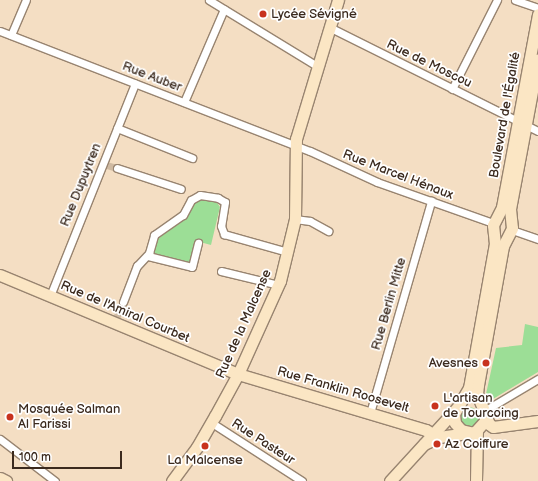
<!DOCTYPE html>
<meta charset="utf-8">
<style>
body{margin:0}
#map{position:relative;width:538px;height:481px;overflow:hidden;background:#f4dec3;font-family:"Balsamiq Sans",sans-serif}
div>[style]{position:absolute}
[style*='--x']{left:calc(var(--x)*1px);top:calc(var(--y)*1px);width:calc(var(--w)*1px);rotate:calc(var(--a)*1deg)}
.green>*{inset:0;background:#9cde96}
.round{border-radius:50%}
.street-tunnel>*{height:7px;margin-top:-3.5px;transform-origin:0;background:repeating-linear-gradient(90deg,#cfbaa2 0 7px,transparent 0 10.5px)}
.roads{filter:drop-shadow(1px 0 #988470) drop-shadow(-1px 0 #988470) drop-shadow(0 1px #988470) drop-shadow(0 -1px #988470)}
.street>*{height:7px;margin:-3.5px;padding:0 3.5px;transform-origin:3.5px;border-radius:3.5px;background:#fff}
.secondary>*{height:11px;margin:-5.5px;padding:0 5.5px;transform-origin:5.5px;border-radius:5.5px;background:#fbe6c4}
.dots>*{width:11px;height:11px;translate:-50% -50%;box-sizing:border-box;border:2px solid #fff;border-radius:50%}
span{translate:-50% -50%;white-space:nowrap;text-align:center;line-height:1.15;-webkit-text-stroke:3.5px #fff;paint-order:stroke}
.poi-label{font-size:13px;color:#3b2a1e}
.left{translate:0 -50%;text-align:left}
.right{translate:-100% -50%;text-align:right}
.street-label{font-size:13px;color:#3b2a1e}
.scale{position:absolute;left:12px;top:451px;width:110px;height:18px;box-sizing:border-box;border:2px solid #3b2a1e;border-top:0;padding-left:5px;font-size:12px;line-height:14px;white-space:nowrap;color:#3b2a1e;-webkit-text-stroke:3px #fff;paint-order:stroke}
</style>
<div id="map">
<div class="green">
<div style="clip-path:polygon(200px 198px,215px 200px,220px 207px,211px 245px,196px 241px,189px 263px,153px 255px,158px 237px,184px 218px,193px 204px)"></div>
<div style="clip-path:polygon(525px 324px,538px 327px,538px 372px,493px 399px,486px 394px,496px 348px,522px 345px)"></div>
<div class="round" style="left:459px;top:407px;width:20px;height:20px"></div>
</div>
<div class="street-tunnel">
<div style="--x:107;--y:165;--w:10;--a:17"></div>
<div style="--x:117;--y:317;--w:16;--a:-68"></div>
</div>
<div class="roads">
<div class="street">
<div style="--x:209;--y:0;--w:127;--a:31.4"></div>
<div style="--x:515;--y:0;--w:24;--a:19"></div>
<div style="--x:329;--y:27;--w:233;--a:26.5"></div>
<div style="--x:0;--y:31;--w:332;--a:21.2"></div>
<div style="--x:310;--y:151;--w:74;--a:24.8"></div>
<div style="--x:377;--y:182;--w:123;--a:19.5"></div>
<div style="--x:11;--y:35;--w:38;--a:-67"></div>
<div style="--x:452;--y:89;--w:100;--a:-63.2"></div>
<div style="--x:184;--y:102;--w:101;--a:-66.7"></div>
<div style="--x:117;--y:128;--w:81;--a:21.8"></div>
<div style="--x:117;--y:168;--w:67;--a:18.2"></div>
<div style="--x:295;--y:219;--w:15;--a:8"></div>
<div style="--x:310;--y:221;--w:21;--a:29"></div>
<div style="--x:512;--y:230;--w:28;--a:19"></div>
<div style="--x:148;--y:256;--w:45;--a:14"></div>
<div style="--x:192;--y:267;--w:25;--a:-76"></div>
<div style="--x:221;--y:271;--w:60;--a:13.6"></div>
<div style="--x:50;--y:296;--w:229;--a:-68.2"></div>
<div style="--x:123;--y:302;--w:39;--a:-69"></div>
<div style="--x:137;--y:266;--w:18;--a:-47"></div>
<div style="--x:149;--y:253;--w:19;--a:-74"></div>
<div style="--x:154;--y:235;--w:35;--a:-35"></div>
<div style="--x:183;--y:215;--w:17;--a:-62"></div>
<div style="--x:191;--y:200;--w:10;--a:-29"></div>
<div style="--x:200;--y:195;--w:18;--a:9"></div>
<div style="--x:218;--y:198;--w:8;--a:30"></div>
<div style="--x:225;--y:202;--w:24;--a:99"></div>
<div style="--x:221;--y:226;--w:9;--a:69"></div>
<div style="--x:224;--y:234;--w:66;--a:15.7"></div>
<div style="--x:484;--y:411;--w:63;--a:-30.7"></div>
<div style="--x:370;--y:413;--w:221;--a:-73.9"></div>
<div style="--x:212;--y:423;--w:107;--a:32.8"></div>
<div style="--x:0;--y:439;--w:69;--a:37.4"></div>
</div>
<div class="secondary">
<div style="--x:0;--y:275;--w:258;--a:22.6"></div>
<div style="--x:238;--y:374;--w:196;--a:16.6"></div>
<div style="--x:426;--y:430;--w:13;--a:32"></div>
<div style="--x:459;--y:405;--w:20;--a:-60"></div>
<div style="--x:469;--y:388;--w:146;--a:-79.8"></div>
<div style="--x:495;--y:244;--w:19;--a:-96"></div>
<div style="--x:493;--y:225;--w:20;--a:-63"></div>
<div style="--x:502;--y:207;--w:196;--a:-79.4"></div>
<div style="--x:457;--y:408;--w:7;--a:117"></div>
<div style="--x:454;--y:414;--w:9;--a:84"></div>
<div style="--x:455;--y:423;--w:9;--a:49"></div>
<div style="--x:461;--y:430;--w:8;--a:14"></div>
<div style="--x:486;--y:417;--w:8;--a:67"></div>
<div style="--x:489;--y:424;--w:5;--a:37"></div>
<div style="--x:493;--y:427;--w:45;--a:-7.6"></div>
<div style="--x:424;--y:444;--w:17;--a:-25"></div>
<div style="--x:439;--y:437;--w:36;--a:-8"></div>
<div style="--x:475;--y:432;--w:15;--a:-48"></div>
<div style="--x:485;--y:421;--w:8;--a:-90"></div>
<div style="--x:485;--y:413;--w:21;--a:-113"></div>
<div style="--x:477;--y:394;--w:9;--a:-84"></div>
<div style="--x:478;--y:385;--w:141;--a:-79.8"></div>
<div style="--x:503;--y:246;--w:20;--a:-63"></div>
<div style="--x:512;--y:228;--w:19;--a:-96"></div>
<div style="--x:510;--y:209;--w:152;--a:-79.4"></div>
<div style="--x:0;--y:478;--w:7;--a:27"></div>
<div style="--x:172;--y:481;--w:42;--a:-53.7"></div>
<div style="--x:197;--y:447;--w:36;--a:-60"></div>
<div style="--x:215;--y:416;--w:48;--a:-61.3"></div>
<div style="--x:238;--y:374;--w:102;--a:-65.7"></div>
<div style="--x:280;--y:281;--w:64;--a:-76.4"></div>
<div style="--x:295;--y:219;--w:80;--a:-89.3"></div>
<div style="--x:296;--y:139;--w:145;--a:-73.2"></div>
<div style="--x:390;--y:481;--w:99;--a:-47.5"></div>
<div style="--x:476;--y:481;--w:50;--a:-88.9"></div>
</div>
</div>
<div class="dots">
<div style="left:263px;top:14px;background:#c8321e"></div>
<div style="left:486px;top:363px;background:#c8321e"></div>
<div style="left:435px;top:406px;background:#c8321e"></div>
<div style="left:10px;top:417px;background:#c8321e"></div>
<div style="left:437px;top:444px;background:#c8321e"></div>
<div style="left:205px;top:446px;background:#c8321e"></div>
</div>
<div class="poi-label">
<span class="left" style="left:271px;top:14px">Lycée Sévigné</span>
<span class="right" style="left:478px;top:363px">Avesnes</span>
<span class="left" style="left:443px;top:406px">L'artisan<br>de Tourcoing</span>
<span class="left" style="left:18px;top:417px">Mosquée Salman<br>Al Farissi</span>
<span class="left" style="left:445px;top:444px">Az Coiffure</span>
<span style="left:205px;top:460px">La Malcense</span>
</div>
<div class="street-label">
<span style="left:429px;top:64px;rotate:26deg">Rue de Moscou</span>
<span style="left:152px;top:77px;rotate:21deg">Rue Auber</span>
<span style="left:505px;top:115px;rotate:-80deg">Boulevard de l'Égalité</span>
<span style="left:398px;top:175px;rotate:21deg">Rue Marcel Hénaux</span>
<span style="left:81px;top:185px;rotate:-68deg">Rue Dupuytren</span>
<span style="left:389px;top:304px;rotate:-74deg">Rue Berlin Mitte</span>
<span style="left:125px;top:312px;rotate:23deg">Rue de l'Amiral Courbet</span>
<span style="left:244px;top:324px;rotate:-66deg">Rue de la Malcense</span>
<span style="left:343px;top:390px;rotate:16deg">Rue Franklin Roosevelt</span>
<span style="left:263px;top:442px;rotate:33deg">Rue Pasteur</span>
</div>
<div class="scale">100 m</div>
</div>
